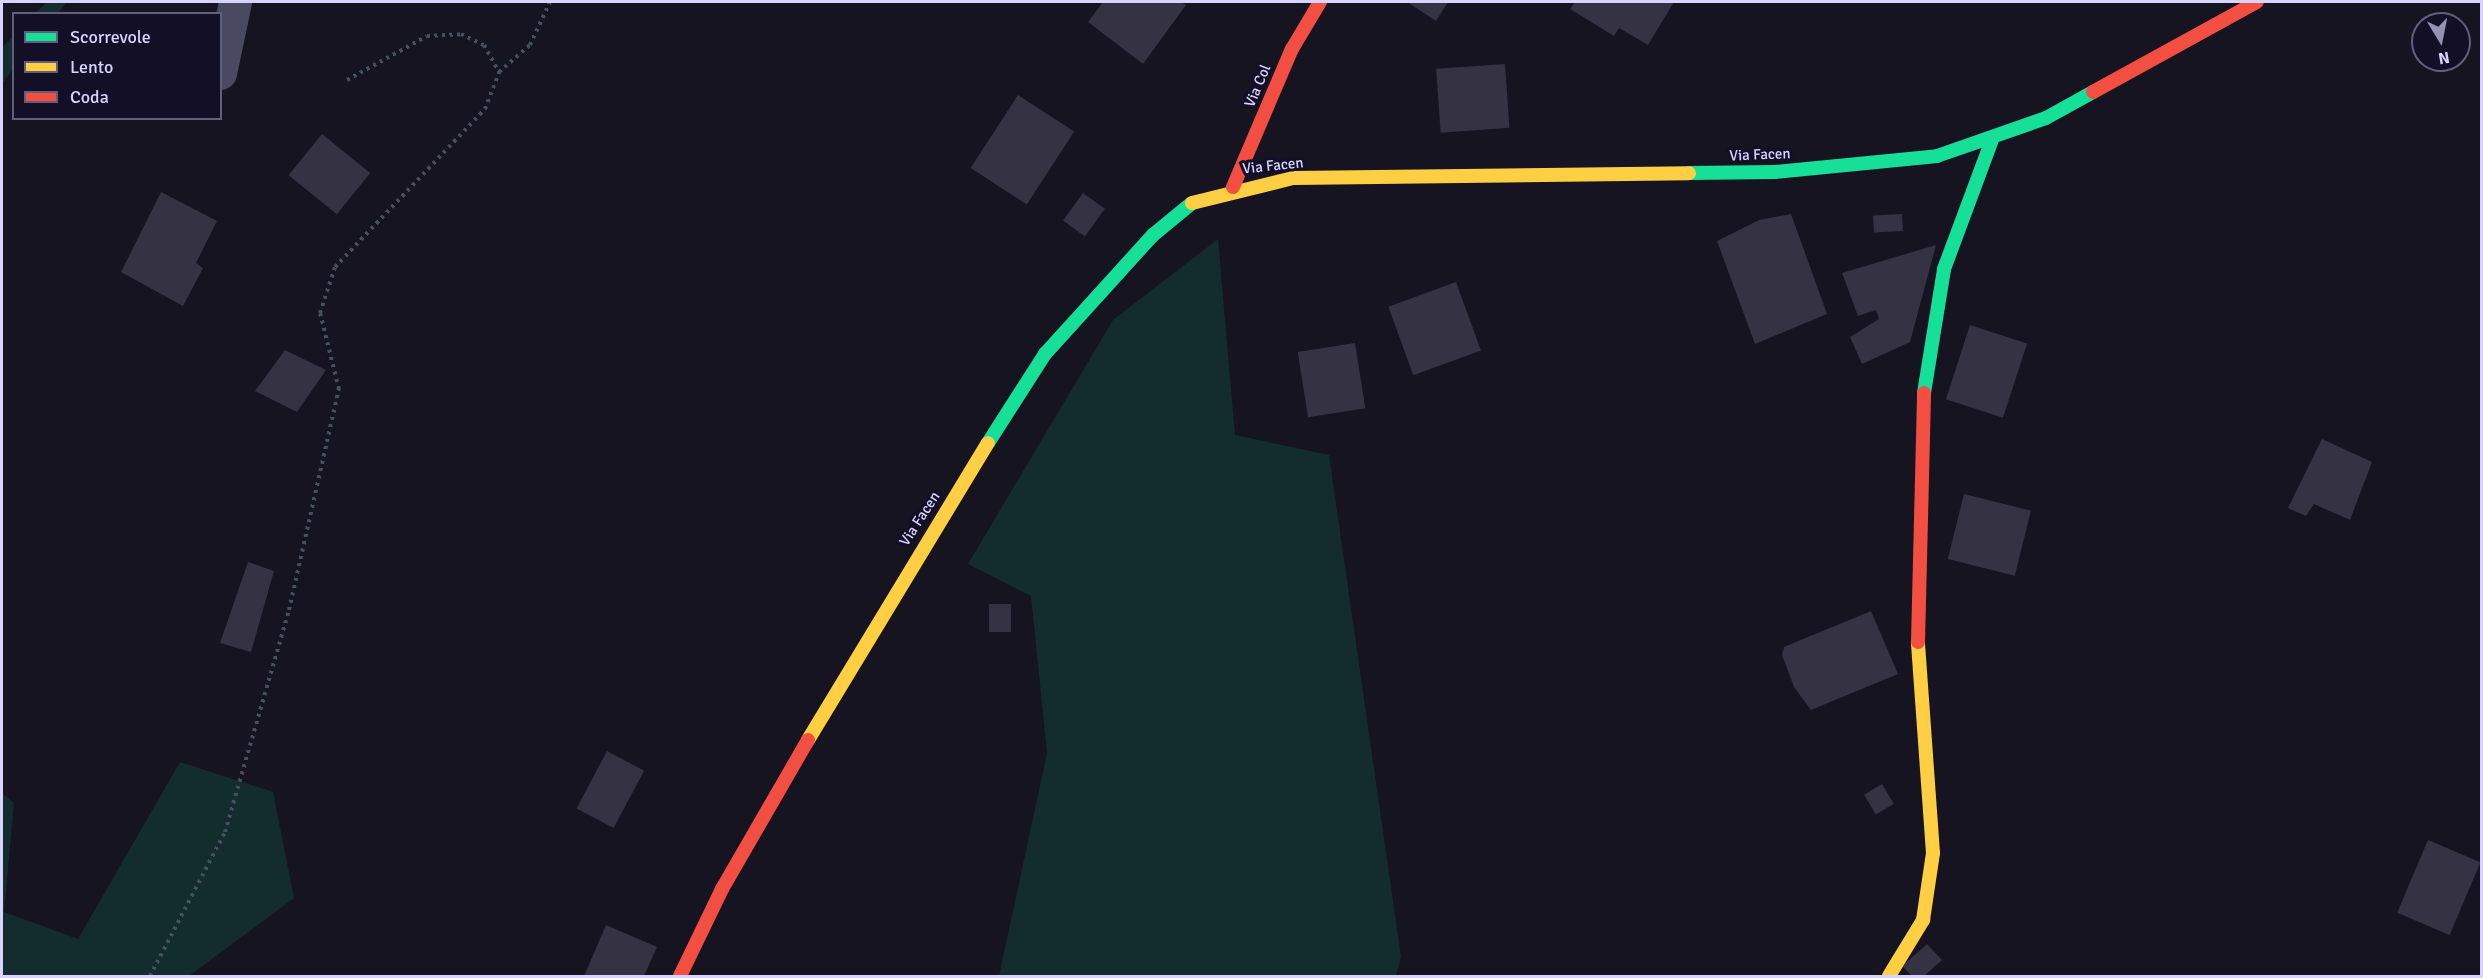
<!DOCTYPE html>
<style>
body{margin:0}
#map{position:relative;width:2483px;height:978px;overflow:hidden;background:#161421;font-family:Signika,sans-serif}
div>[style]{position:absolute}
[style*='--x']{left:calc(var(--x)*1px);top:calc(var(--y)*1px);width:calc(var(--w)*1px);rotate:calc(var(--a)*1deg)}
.green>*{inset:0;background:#132c2d}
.building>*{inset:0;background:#343243;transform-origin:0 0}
.path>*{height:4px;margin-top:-2px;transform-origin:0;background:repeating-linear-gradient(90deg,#44505f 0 3px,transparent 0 7.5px)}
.street>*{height:33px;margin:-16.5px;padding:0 16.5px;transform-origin:16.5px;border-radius:16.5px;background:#4a4962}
.fast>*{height:14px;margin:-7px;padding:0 7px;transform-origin:7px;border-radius:7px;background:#16e098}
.slow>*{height:14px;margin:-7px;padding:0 7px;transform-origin:7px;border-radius:7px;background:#ffcf43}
.jam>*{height:14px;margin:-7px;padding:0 7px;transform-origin:7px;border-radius:7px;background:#f24e42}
span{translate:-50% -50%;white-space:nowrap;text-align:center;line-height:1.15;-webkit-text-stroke:6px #130f26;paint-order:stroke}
.street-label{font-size:15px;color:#d9d4ff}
.frame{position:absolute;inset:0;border:3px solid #d9d4ff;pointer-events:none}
.legend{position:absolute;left:12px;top:12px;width:210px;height:108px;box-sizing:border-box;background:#130f26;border:2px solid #625e7d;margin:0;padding:8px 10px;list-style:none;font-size:18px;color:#d9d4ff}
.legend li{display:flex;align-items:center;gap:12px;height:30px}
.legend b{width:30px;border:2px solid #625e7d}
.north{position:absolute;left:2411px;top:12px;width:60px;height:60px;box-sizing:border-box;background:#130f26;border:2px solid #625e7d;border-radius:50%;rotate:170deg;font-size:16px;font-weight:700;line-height:24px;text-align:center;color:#d9d4ff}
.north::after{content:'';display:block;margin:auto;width:21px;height:27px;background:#9591b1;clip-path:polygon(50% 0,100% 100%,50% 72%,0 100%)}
</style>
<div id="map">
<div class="green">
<div style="clip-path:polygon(47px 2px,67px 2px,58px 13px,35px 13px)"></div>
<div style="clip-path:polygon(13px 36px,13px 69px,2px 84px,2px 48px)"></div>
<div style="clip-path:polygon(1218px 239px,1235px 435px,1329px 455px,1401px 957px,1396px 976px,999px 976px,1047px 753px,1031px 596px,968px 564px,1113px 320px)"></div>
<div style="clip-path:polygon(180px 762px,273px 792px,294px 898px,189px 976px,2px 976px,2px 793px,14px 803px,4px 912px,78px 939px)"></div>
</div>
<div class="building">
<div style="clip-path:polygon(1103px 2px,1181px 2px,1186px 5px,1143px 64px,1088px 22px)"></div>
<div style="clip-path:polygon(1407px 2px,1448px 2px,1436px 21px)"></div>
<div style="clip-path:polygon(1575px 2px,1674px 2px,1648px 45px,1619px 28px,1614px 36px,1570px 9px)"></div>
<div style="left:1505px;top:64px;width:64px;height:69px;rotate:86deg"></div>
<div style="left:1018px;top:95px;width:67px;height:87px;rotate:33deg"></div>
<div style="left:322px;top:134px;width:62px;height:53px;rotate:39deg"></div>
<div style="clip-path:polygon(161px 192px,217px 221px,196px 263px,203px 268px,183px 306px,121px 272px)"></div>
<div style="left:1083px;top:193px;width:27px;height:34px;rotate:36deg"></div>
<div style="clip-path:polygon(1791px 214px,1827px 314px,1755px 344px,1717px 241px,1759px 220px)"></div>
<div style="left:1902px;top:214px;width:17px;height:29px;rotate:87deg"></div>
<div style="clip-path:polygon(1936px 245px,1910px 342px,1862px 364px,1850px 337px,1879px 319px,1876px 310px,1858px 316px,1842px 273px)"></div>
<div style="left:1456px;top:282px;width:73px;height:72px;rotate:70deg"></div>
<div style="left:1970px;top:325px;width:60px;height:78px;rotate:18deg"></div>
<div style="left:1355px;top:343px;width:66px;height:58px;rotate:81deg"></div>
<div style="clip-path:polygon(285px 350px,326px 370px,297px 412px,255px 391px)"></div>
<div style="clip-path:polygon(2322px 439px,2372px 462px,2350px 520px,2314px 504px,2306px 516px,2288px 508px)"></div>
<div style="left:1964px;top:494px;width:69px;height:67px;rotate:14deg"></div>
<div style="clip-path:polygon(248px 562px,274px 571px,251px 652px,220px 643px)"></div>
<div style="left:989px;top:604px;width:22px;height:28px"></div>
<div style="clip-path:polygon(1871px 611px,1898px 674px,1811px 710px,1794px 687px,1782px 655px,1784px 647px)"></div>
<div style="left:607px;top:751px;width:42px;height:65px;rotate:28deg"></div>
<div style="left:1882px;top:784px;width:23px;height:21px;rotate:59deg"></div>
<div style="left:2428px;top:840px;width:57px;height:79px;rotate:23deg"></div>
<div style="clip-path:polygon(606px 925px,657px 947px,644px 976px,584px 976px)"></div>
<div style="clip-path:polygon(1927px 944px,1942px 960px,1924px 976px,1912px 976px,1902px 966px)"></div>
</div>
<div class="path">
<div style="--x:347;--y:80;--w:91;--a:-28.8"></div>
<div style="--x:427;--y:36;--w:34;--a:-3"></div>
<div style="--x:461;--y:34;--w:25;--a:26"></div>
<div style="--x:484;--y:45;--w:31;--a:61"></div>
<div style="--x:150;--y:976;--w:162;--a:-62.5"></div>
<div style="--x:225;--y:832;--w:231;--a:-73.9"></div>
<div style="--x:289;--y:610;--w:227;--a:-77.3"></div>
<div style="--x:339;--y:389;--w:78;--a:-104"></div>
<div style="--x:320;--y:313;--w:48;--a:-71.9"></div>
<div style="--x:335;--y:267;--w:218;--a:-46.5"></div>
<div style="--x:485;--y:109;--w:40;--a:-69"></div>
<div style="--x:499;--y:72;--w:41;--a:-41.1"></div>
<div style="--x:530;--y:45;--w:47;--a:-65.1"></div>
</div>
<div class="street">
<div style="--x:220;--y:73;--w:73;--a:-78.1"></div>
</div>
<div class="fast">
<div style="--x:1689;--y:173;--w:86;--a:-0.7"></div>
<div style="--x:1775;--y:172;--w:163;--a:-5.6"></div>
<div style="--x:1937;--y:156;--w:115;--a:-19.2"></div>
<div style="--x:2046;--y:118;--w:54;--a:-29"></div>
<div style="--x:1924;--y:393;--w:126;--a:-80.8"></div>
<div style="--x:1944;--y:269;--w:138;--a:-69.6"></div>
<div style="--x:988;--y:443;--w:106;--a:-57.4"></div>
<div style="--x:1045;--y:354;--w:161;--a:-47.8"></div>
<div style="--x:1153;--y:235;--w:50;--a:-39.4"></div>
</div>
<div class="slow">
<div style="--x:1192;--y:203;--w:104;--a:-13.9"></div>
<div style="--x:1293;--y:178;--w:396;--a:-0.7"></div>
<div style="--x:808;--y:740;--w:347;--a:-58.8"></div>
<div style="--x:1889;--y:976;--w:66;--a:-58.7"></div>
<div style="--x:1923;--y:920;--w:68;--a:-81.5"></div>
<div style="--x:1933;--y:853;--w:212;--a:-94.1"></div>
</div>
<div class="jam">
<div style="--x:2093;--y:92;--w:187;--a:-28.8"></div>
<div style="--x:1233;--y:187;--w:150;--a:-66.9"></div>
<div style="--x:1292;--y:49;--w:55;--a:-59.2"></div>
<div style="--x:1918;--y:642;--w:249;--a:-88.6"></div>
<div style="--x:680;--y:976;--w:97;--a:-64.2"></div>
<div style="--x:722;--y:889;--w:172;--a:-60"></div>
</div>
<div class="street-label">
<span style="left:1258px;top:86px;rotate:-67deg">Via Col</span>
<span style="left:1760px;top:155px;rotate:-2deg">Via Facen</span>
<span style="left:1273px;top:166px;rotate:-6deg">Via Facen</span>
<span style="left:920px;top:519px;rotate:-57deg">Via Facen</span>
</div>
<div class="frame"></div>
<ul class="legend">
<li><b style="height:8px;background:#16e098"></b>Scorrevole</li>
<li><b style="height:8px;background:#ffcf43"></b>Lento</li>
<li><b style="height:8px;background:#f24e42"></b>Coda</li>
</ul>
<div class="north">N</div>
</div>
